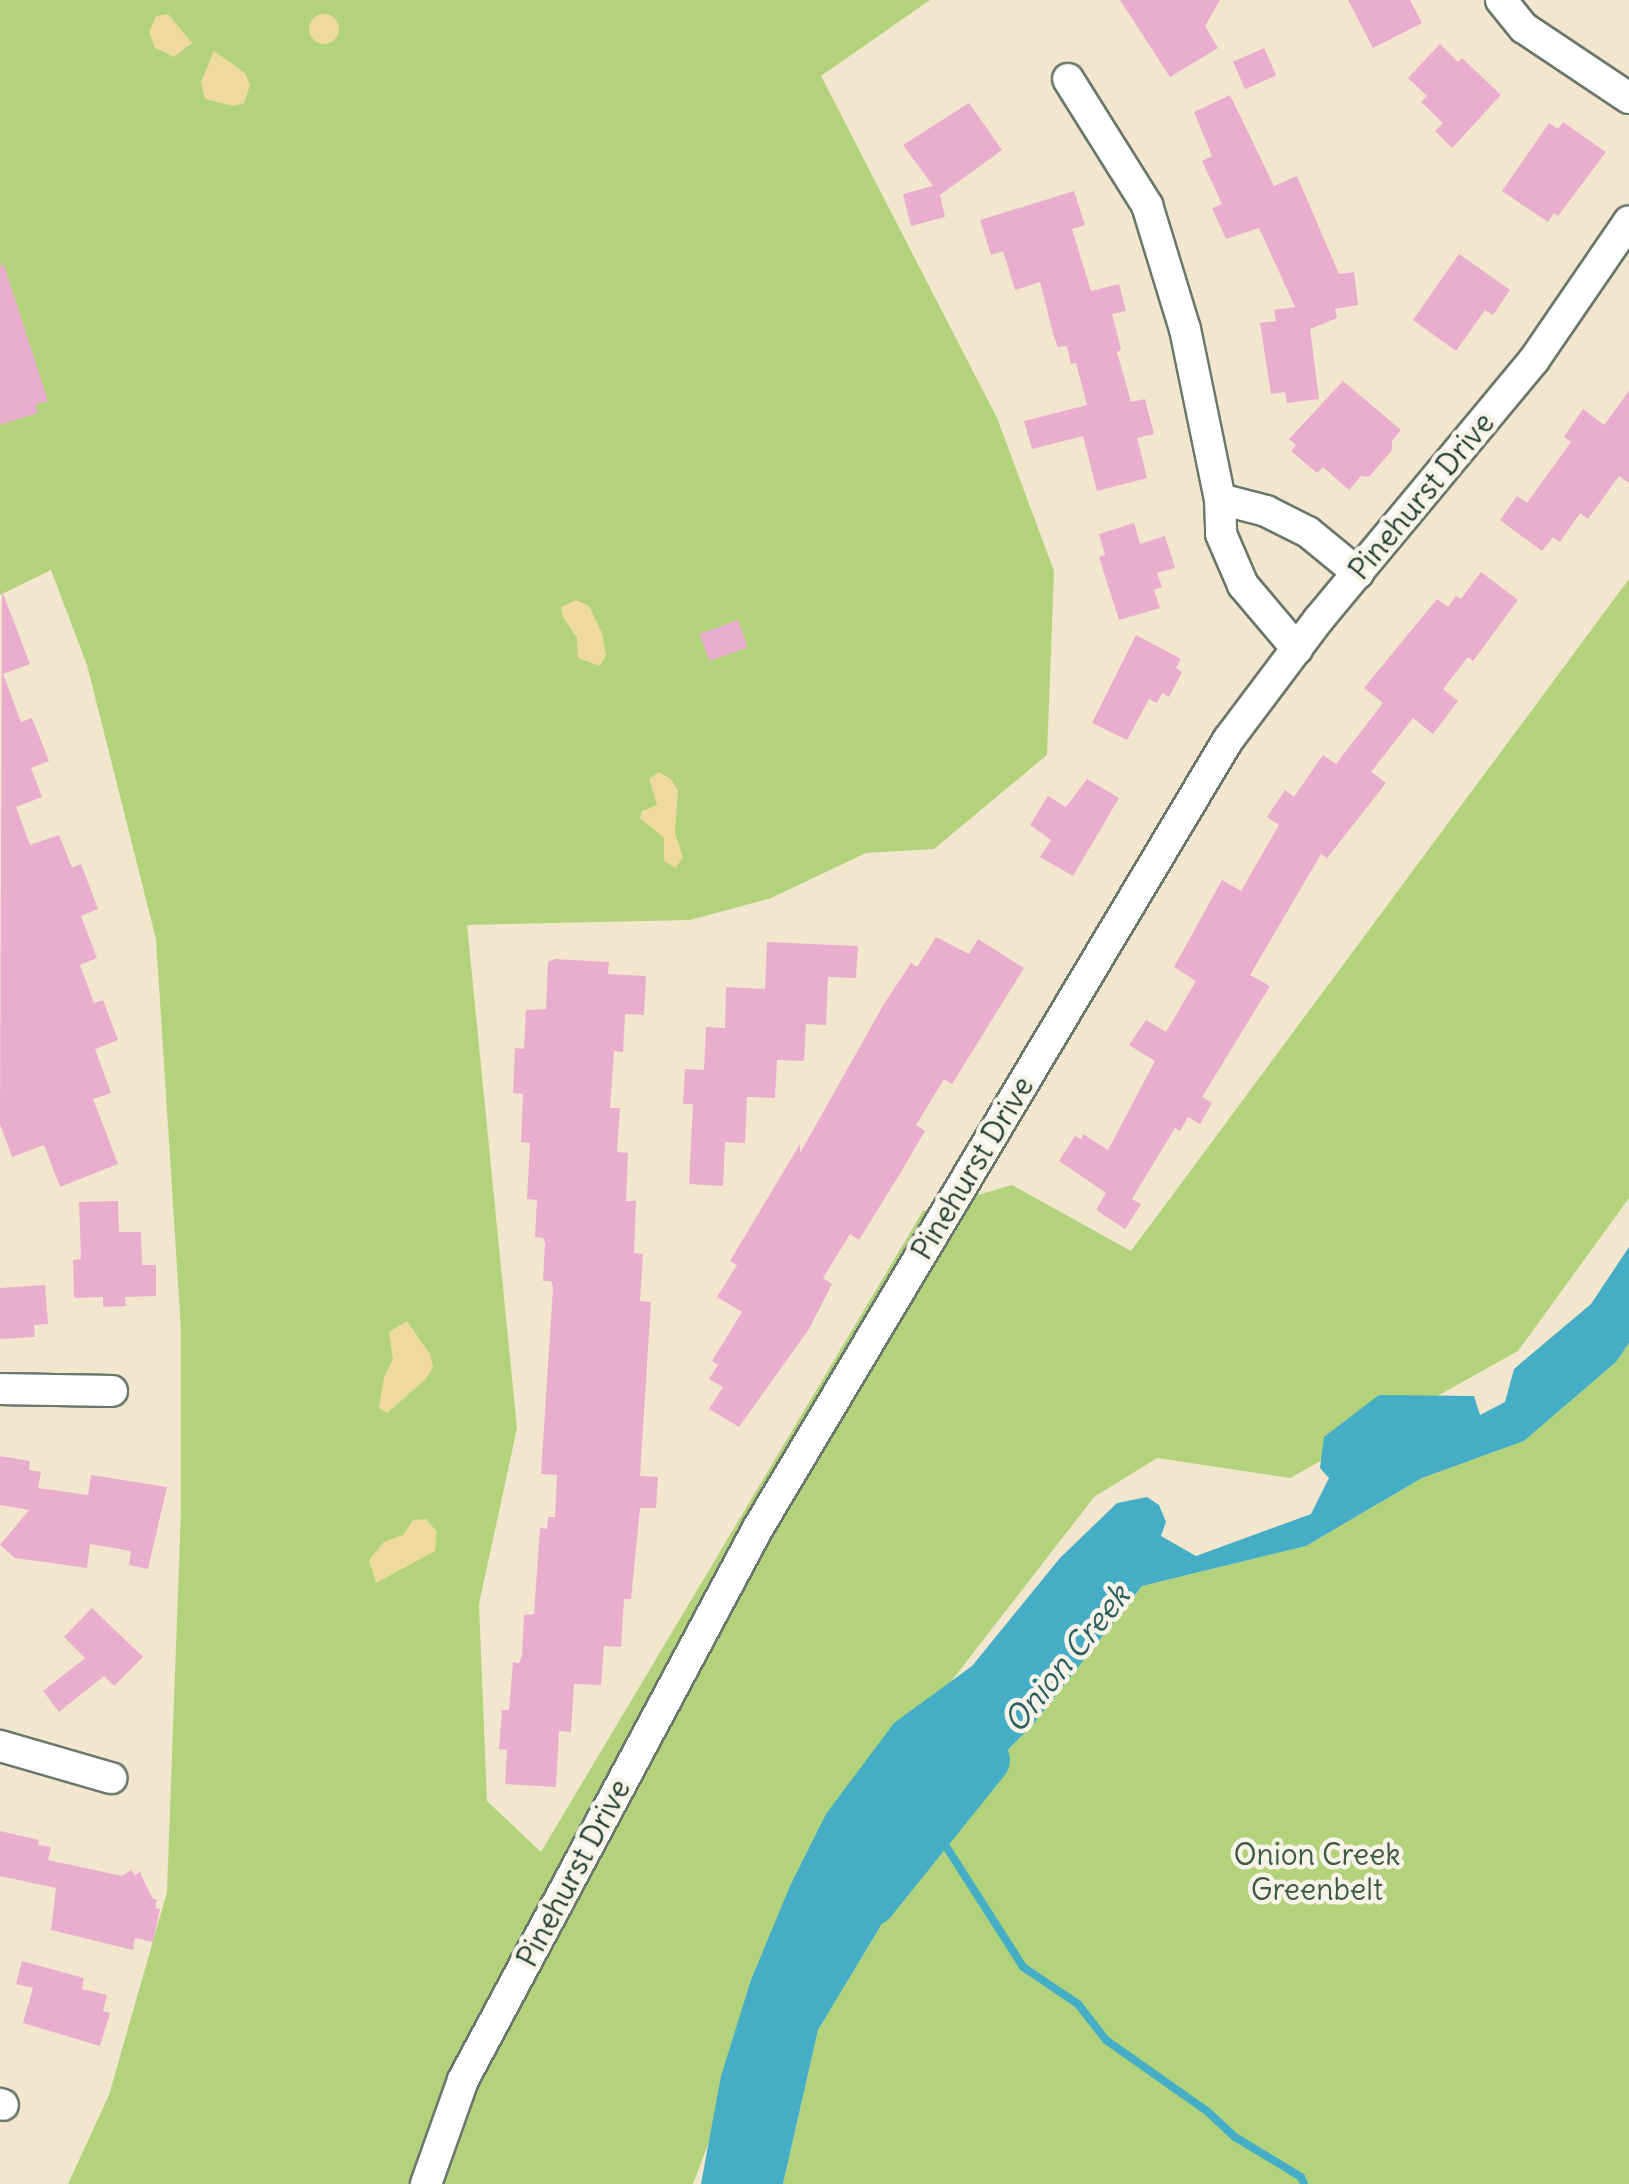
<!DOCTYPE html>
<style>
body{margin:0}
#map{position:relative;width:1629px;height:2184px;overflow:hidden;background:#f2e7ce;font-family:Delius,sans-serif}
div>[style]{position:absolute}
[style*='--x']{left:calc(var(--x)*1px);top:calc(var(--y)*1px);width:calc(var(--w)*1px);rotate:calc(var(--a)*1deg)}
.green>*{inset:0;background:#b2d37b}
.sand>*{inset:0;background:#eeda9e}
.round{border-radius:50%}
.water>*{inset:0;background:#46adc6}
.stream>*{height:8px;margin:-4px;padding:0 4px;transform-origin:4px;border-radius:4px;background:#46adc6}
.river>*{height:48px;margin:-24px;padding:0 24px;transform-origin:24px;border-radius:24px;background:#46adc6}
.building>*{inset:0;background:#e9aecd;transform-origin:0 0}
.roads{filter:drop-shadow(2px 0 #69786a) drop-shadow(-2px 0 #69786a) drop-shadow(0 2px #69786a) drop-shadow(0 -2px #69786a)}
.minor>*{height:30px;margin:-15px;padding:0 15px;transform-origin:15px;border-radius:15px;background:#fff}
span{translate:-50% -50%;white-space:nowrap;text-align:center;line-height:1.15;-webkit-text-stroke:9px #f7f3e8;paint-order:stroke}
.street-label{font-size:30px;color:#1f3d34}
.park-label{font-size:30px;color:#3c5b42}
.water-label{font-size:32px;color:#2b5f60;font-style:italic}
</style>
<div id="map">
<div class="green">
<div style="clip-path:polygon(0 0,930px 0,821px 76px,997px 418px,1054px 571px,1047px 755px,934px 849px,866px 853px,771px 898px,690px 920px,467px 925px,517px 1428px,479px 1604px,487px 1801px,541px 1852px,923px 1211px,1012px 1185px,1131px 1251px,1629px 579px,1629px 1198px,1518px 1351px,1290px 1478px,1157px 1458px,1094px 1497px,819px 1852px,693px 2184px,68px 2184px,109px 2095px,167px 1892px,181px 1510px,181px 1329px,156px 939px,87px 665px,51px 570px,0 595px)"></div>
<div style="clip-path:polygon(1629px 1343px,1629px 2184px,783px 2184px,818px 2030px,880px 1927px,919px 1836px,1031px 1727px,1142px 1586px,1306px 1546px,1422px 1478px,1524px 1441px,1616px 1362px)"></div>
</div>
<div class="sand">
<div style="clip-path:polygon(168px 14px,192px 43px,174px 57px,155px 48px,149px 32px,156px 16px)"></div>
<div class="round" style="left:309px;top:14px;width:30px;height:30px"></div>
<div style="clip-path:polygon(214px 51px,245px 73px,250px 85px,244px 103px,233px 106px,205px 99px,201px 82px)"></div>
<div style="clip-path:polygon(576px 600px,589px 606px,602px 633px,606px 655px,600px 666px,578px 658px,577px 638px,563px 617px,561px 607px)"></div>
<div style="clip-path:polygon(659px 772px,672px 780px,678px 791px,675px 833px,683px 857px,676px 868px,664px 861px,664px 838px,640px 818px,642px 811px,657px 805px,649px 779px)"></div>
<div style="clip-path:polygon(407px 1321px,430px 1354px,433px 1367px,426px 1379px,387px 1413px,379px 1408px,384px 1377px,393px 1359px,389px 1332px)"></div>
<div style="clip-path:polygon(426px 1519px,437px 1532px,435px 1551px,376px 1583px,369px 1560px,384px 1542px,403px 1535px,413px 1520px)"></div>
</div>
<div class="water">
<div style="clip-path:polygon(1629px 1247px,1629px 1343px,1616px 1362px,1524px 1441px,1422px 1478px,1306px 1546px,1142px 1586px,1031px 1727px,919px 1836px,880px 1927px,818px 2030px,783px 2184px,701px 2184px,721px 2076px,751px 1980px,790px 1886px,826px 1814px,894px 1723px,972px 1666px,1060px 1558px,1117px 1503px,1147px 1497px,1159px 1505px,1166px 1522px,1161px 1536px,1196px 1556px,1311px 1514px,1329px 1478px,1320px 1468px,1324px 1437px,1379px 1395px,1474px 1396px,1480px 1415px,1505px 1402px,1514px 1369px,1591px 1304px)"></div>
</div>
<div class="stream">
<div style="--x:933;--y:1826;--w:167;--a:57.4"></div>
<div style="--x:1023;--y:1967;--w:66;--a:33.9"></div>
<div style="--x:1078;--y:2004;--w:46;--a:52.1"></div>
<div style="--x:1106;--y:2040;--w:125;--a:35.2"></div>
<div style="--x:1208;--y:2112;--w:37;--a:43"></div>
<div style="--x:1235;--y:2137;--w:77;--a:31.2"></div>
<div style="--x:1301;--y:2177;--w:8;--a:67"></div>
</div>
<div class="river">
<div style="--x:872;--y:1902;--w:182;--a:-51.2"></div>
</div>
<div class="building">
<div style="clip-path:polygon(1120px 0,1220px 0,1205px 26px,1218px 48px,1170px 77px)"></div>
<div style="clip-path:polygon(1348px 0,1410px 0,1422px 23px,1373px 48px)"></div>
<div style="clip-path:polygon(1440px 44px,1458px 62px,1462px 58px,1501px 95px,1452px 148px,1435px 131px,1443px 123px,1421px 102px,1427px 96px,1408px 78px)"></div>
<div style="left:1264px;top:48px;width:30px;height:34px;rotate:66deg"></div>
<div style="clip-path:polygon(1230px 95px,1274px 186px,1297px 176px,1339px 274px,1354px 272px,1358px 305px,1335px 309px,1337px 318px,1310px 329px,1319px 399px,1287px 403px,1285px 392px,1271px 394px,1260px 323px,1276px 321px,1274px 310px,1295px 307px,1259px 228px,1226px 239px,1212px 208px,1222px 204px,1202px 161px,1212px 156px,1194px 112px)"></div>
<div style="clip-path:polygon(969px 103px,1002px 150px,940px 195px,945px 217px,911px 226px,903px 194px,933px 186px,903px 145px)"></div>
<div style="clip-path:polygon(1563px 122px,1606px 152px,1558px 216px,1554px 213px,1548px 222px,1502px 191px,1549px 123px,1558px 129px)"></div>
<div style="clip-path:polygon(1074px 191px,1085px 225px,1072px 229px,1091px 291px,1119px 284px,1126px 311px,1112px 314px,1121px 350px,1117px 352px,1131px 402px,1145px 399px,1154px 434px,1137px 438px,1147px 478px,1097px 491px,1083px 436px,1032px 449px,1024px 421px,1087px 405px,1076px 363px,1071px 364px,1067px 346px,1058px 347px,1053px 334px,1040px 282px,1015px 290px,1003px 251px,991px 255px,980px 220px)"></div>
<div style="clip-path:polygon(1459px 254px,1510px 290px,1493px 315px,1485px 310px,1456px 351px,1413px 320px)"></div>
<div style="clip-path:polygon(4px 265px,48px 401px,35px 405px,38px 413px,0 425px,0 266px)"></div>
<div style="clip-path:polygon(1343px 381px,1401px 430px,1392px 441px,1392px 450px,1369px 477px,1361px 476px,1349px 490px,1323px 467px,1317px 473px,1291px 451px,1296px 445px,1289px 439px)"></div>
<div style="clip-path:polygon(1629px 391px,1629px 483px,1619px 476px,1588px 519px,1580px 513px,1560px 542px,1553px 537px,1542px 551px,1500px 520px,1517px 496px,1527px 503px,1571px 442px,1564px 437px,1583px 409px,1604px 425px)"></div>
<div style="clip-path:polygon(1134px 523px,1140px 544px,1165px 536px,1175px 568px,1157px 573px,1162px 587px,1154px 590px,1160px 608px,1119px 620px,1099px 557px,1105px 555px,1099px 534px)"></div>
<div style="clip-path:polygon(1481px 572px,1518px 600px,1473px 661px,1468px 657px,1443px 689px,1458px 701px,1433px 734px,1413px 718px,1371px 772px,1386px 783px,1327px 858px,1321px 854px,1250px 975px,1270px 986px,1202px 1097px,1212px 1103px,1200px 1124px,1188px 1117px,1180px 1131px,1175px 1128px,1132px 1199px,1141px 1204px,1125px 1229px,1096px 1210px,1106px 1193px,1059px 1161px,1075px 1136px,1081px 1139px,1083px 1134px,1108px 1150px,1155px 1061px,1129px 1045px,1146px 1020px,1166px 1032px,1196px 981px,1174px 967px,1222px 880px,1241px 891px,1279px 825px,1267px 817px,1285px 790px,1294px 797px,1323px 755px,1336px 764px,1383px 703px,1364px 688px,1437px 599px,1448px 607px,1456px 596px,1461px 599px)"></div>
<div style="clip-path:polygon(2px 591px,30px 664px,3px 674px,21px 722px,32px 718px,49px 761px,31px 768px,42px 797px,16px 807px,30px 845px,59px 835px,72px 868px,81px 864px,98px 909px,81px 916px,97px 958px,80px 965px,94px 1003px,103px 1000px,118px 1040px,95px 1049px,111px 1093px,93px 1099px,118px 1164px,60px 1187px,44px 1145px,12px 1157px,0 1124px)"></div>
<div style="left:738px;top:620px;width:29px;height:41px;rotate:70deg"></div>
<div style="clip-path:polygon(1136px 635px,1181px 659px,1176px 668px,1182px 672px,1169px 697px,1162px 693px,1157px 703px,1149px 699px,1127px 740px,1092px 723px)"></div>
<div style="clip-path:polygon(1087px 779px,1119px 798px,1073px 876px,1040px 857px,1051px 840px,1030px 825px,1048px 796px,1066px 807px)"></div>
<div style="clip-path:polygon(936px 937px,969px 954px,978px 939px,1024px 968px,952px 1084px,944px 1079px,916px 1125px,925px 1131px,901px 1172px,859px 1240px,850px 1234px,823px 1278px,832px 1284px,809px 1329px,739px 1427px,709px 1409px,723px 1387px,709px 1379px,718px 1365px,712px 1361px,742px 1312px,717px 1297px,737px 1265px,730px 1261px,800px 1144px,800px 1153px,884px 1004px,911px 963px,917px 967px)"></div>
<div style="clip-path:polygon(767px 942px,858px 946px,856px 978px,828px 977px,826px 1025px,806px 1024px,804px 1061px,777px 1060px,775px 1098px,747px 1097px,745px 1143px,725px 1142px,723px 1186px,689px 1184px,693px 1104px,683px 1104px,685px 1069px,704px 1070px,706px 1027px,725px 1028px,726px 987px,765px 989px)"></div>
<div style="clip-path:polygon(555px 959px,609px 962px,608px 974px,646px 976px,644px 1015px,625px 1014px,623px 1052px,614px 1051px,610px 1108px,620px 1108px,617px 1152px,628px 1153px,626px 1201px,636px 1201px,634px 1253px,643px 1254px,640px 1301px,651px 1302px,640px 1476px,658px 1477px,656px 1508px,640px 1508px,631px 1599px,624px 1599px,621px 1647px,604px 1646px,601px 1685px,574px 1684px,571px 1732px,559px 1731px,556px 1787px,505px 1784px,507px 1750px,499px 1749px,502px 1710px,509px 1710px,513px 1662px,519px 1663px,522px 1656px,524px 1615px,534px 1614px,540px 1528px,547px 1529px,548px 1517px,555px 1517px,557px 1475px,541px 1474px,553px 1287px,551px 1281px,543px 1281px,545px 1243px,543px 1238px,535px 1237px,537px 1200px,527px 1199px,530px 1143px,521px 1142px,523px 1094px,513px 1093px,515px 1048px,524px 1049px,526px 1010px,546px 1009px,548px 962px)"></div>
<div style="clip-path:polygon(118px 1201px,119px 1232px,141px 1232px,142px 1265px,156px 1265px,156px 1296px,125px 1297px,126px 1306px,103px 1307px,103px 1297px,74px 1298px,73px 1260px,81px 1259px,79px 1202px)"></div>
<div style="clip-path:polygon(45px 1285px,48px 1324px,34px 1325px,35px 1337px,0 1339px,0 1288px)"></div>
<div style="clip-path:polygon(0 1456px,30px 1461px,29px 1470px,41px 1472px,38px 1488px,88px 1495px,91px 1475px,167px 1487px,148px 1569px,129px 1565px,131px 1551px,90px 1544px,87px 1568px,15px 1558px,0 1545px,29px 1510px,0 1505px)"></div>
<div style="clip-path:polygon(92px 1608px,143px 1657px,114px 1686px,104px 1676px,59px 1712px,43px 1691px,85px 1658px,64px 1637px)"></div>
<div style="clip-path:polygon(0 1831px,39px 1840px,38px 1845px,51px 1847px,48px 1860px,122px 1876px,131px 1870px,135px 1875px,140px 1872px,152px 1898px,157px 1900px,155px 1908px,160px 1909px,153px 1942px,135px 1938px,133px 1950px,51px 1930px,56px 1888px,0 1876px)"></div>
<div style="clip-path:polygon(22px 1961px,84px 1978px,82px 1989px,107px 1995px,103px 2011px,110px 2013px,100px 2046px,23px 2023px,33px 1988px,16px 1984px)"></div>
</div>
<div class="roads">
<div class="minor">
<div style="--x:1501;--y:0;--w:36;--a:51"></div>
<div style="--x:1524;--y:28;--w:126;--a:33.7"></div>
<div style="--x:1068;--y:79;--w:149;--a:57.9"></div>
<div style="--x:1147;--y:205;--w:130;--a:73"></div>
<div style="--x:1185;--y:329;--w:174;--a:78.4"></div>
<div style="--x:1220;--y:499;--w:35;--a:88"></div>
<div style="--x:1221;--y:534;--w:56;--a:66.7"></div>
<div style="--x:1243;--y:585;--w:84;--a:49.8"></div>
<div style="--x:1220;--y:499;--w:48;--a:14.6"></div>
<div style="--x:1266;--y:511;--w:47;--a:26.6"></div>
<div style="--x:1308;--y:532;--w:65;--a:39.4"></div>
<div style="--x:0;--y:1389;--w:112;--a:1"></div>
<div style="--x:0;--y:1746;--w:116;--a:16.1"></div>
<div style="--x:0;--y:2104;--w:3;--a:18"></div>
<div style="--x:426;--y:2184;--w:110;--a:-70.4"></div>
<div style="--x:463;--y:2080;--w:626;--a:-61.88"></div>
<div style="--x:758;--y:1528;--w:918;--a:-59.19"></div>
<div style="--x:1228;--y:740;--w:151;--a:-53.1"></div>
<div style="--x:1319;--y:619;--w:337;--a:-50.3"></div>
<div style="--x:1534;--y:360;--w:168;--a:-55.6"></div>
</div>
</div>
<div class="street-label">
<span style="left:1421px;top:496px;rotate:-50deg">Pinehurst Drive</span>
<span style="left:972px;top:1168px;rotate:-59deg">Pinehurst Drive</span>
<span style="left:573px;top:1873px;rotate:-62deg">Pinehurst Drive</span>
</div>
<div class="park-label">
<span style="left:1317px;top:1871px">Onion Creek<br>Greenbelt</span>
</div>
<div class="water-label">
<span style="left:1067px;top:1659px;rotate:-51deg">Onion Creek</span>
</div>
</div>
